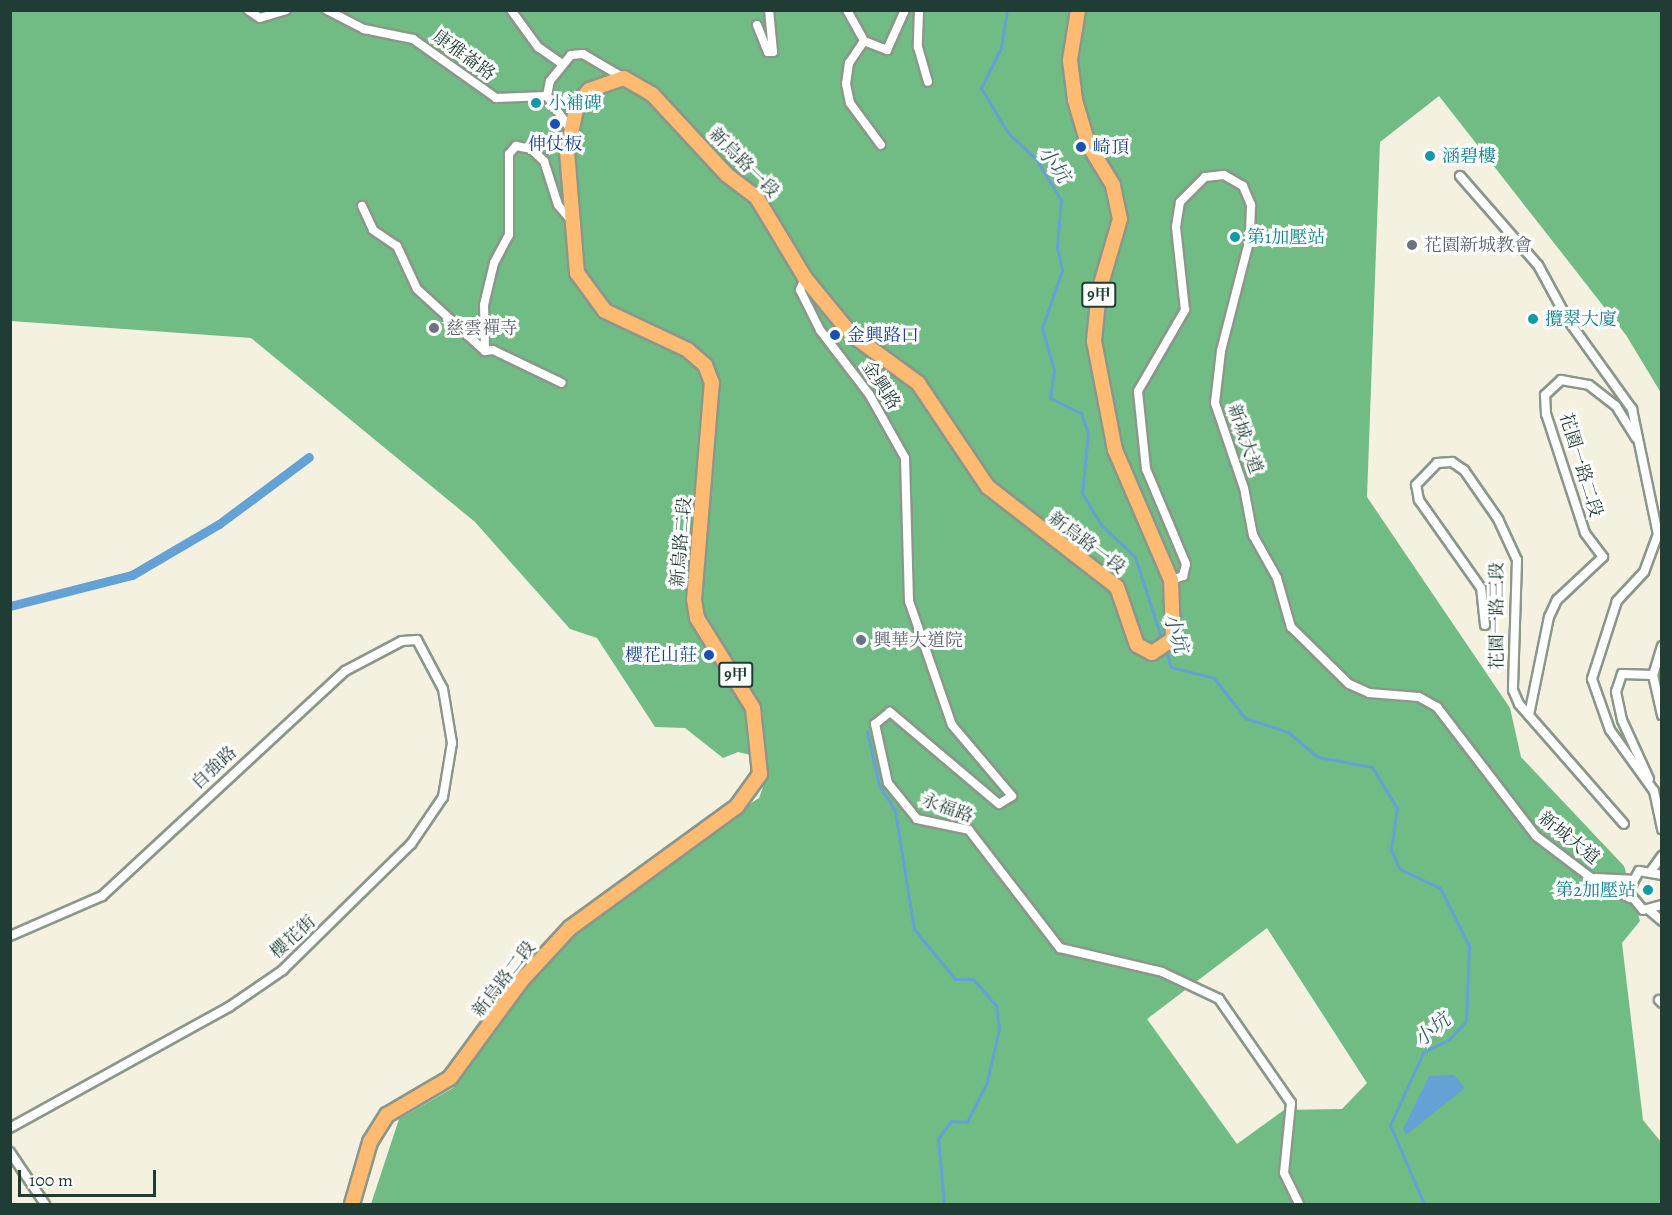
<!DOCTYPE html>
<meta charset="utf-8">
<style>
body{margin:0}
#map{position:relative;width:1672px;height:1215px;overflow:hidden;background:#f5f1e0;font-family:Alegreya,"Noto Serif TC",serif}
div>[style]{position:absolute}
[style*='--x']{left:calc(var(--x)*1px);top:calc(var(--y)*1px);width:calc(var(--w)*1px);rotate:calc(var(--a)*1deg)}
.forest>*{inset:0;background:#70bc84}
.water>*{inset:0;background:#64a1d5}
.stream>*{height:3px;margin:-1.5px;padding:0 1.5px;transform-origin:1.5px;border-radius:1.5px;background:#64a1d5}
.canal>*{height:9px;margin:-4.5px;padding:0 4.5px;transform-origin:4.5px;border-radius:4.5px;background:#64a1d5}
.roads{filter:drop-shadow(2px 0 #8a978a) drop-shadow(-2px 0 #8a978a) drop-shadow(0 2px #8a978a) drop-shadow(0 -2px #8a978a)}
.minor>*{height:8px;margin:-4px;padding:0 4px;transform-origin:4px;border-radius:4px;background:#fff}
.primary>*{height:14px;margin:-7px;padding:0 7px;transform-origin:7px;border-radius:7px;background:#febb71}
.dots>*{width:16px;height:16px;translate:-50% -50%;box-sizing:border-box;border:3px solid #fff;border-radius:50%}
span{translate:-50% -50%;white-space:nowrap;text-align:center;line-height:1.15;-webkit-text-stroke:6px #fff;paint-order:stroke}
.shield-label span{padding:2px 4px;background:#fff;border:2px solid;border-radius:4px;-webkit-text-stroke-width:0}
.shield-label{font-size:16px;color:#1f3d34;font-weight:700}
.street-label{font-size:18px;color:#1f3d34}
.culture-label{font-size:18px;color:#0d838f}
.left{translate:0 -50%;text-align:left}
.right{translate:-100% -50%;text-align:right}
.transit-label{font-size:18px;color:#164399}
.worship-label{font-size:18px;color:#5b616d}
.water-label{font-size:20px;color:#37606c;font-style:italic}
.frame{position:absolute;inset:0;border:12px solid #1f3d34;pointer-events:none}
.scale{position:absolute;left:18px;top:1170px;width:138px;height:27px;box-sizing:border-box;border:3px solid #1f3d34;border-top:0;padding-left:8px;font-size:18px;line-height:21px;white-space:nowrap;color:#1f3d34;-webkit-text-stroke:4px #fff;paint-order:stroke}
</style>
<div id="map">
<div class="forest">
<div style="clip-path:polygon(evenodd,10px 11px,1661px 11px,1661px 393px,1626px 335px,1439px 96px,1380px 142px,1367px 497px,1510px 708px,1521px 757px,1624px 866px,1640px 921px,1622px 943px,1643px 1120px,1661px 1142px,1661px 1204px,371px 1204px,399px 1119px,453px 1088px,536px 975px,572px 938px,690px 843px,759px 798px,767px 776px,764px 758px,738px 752px,723px 758px,685px 728px,655px 727px,597px 638px,570px 629px,475px 522px,251px 338px,11px 321px,10px 11px,1267px 928px,1367px 1083px,1342px 1109px,1284px 1110px,1237px 1144px,1147px 1019px,1267px 928px)"></div>
</div>
<div class="water">
<div style="clip-path:polygon(1454px 1075px,1465px 1088px,1406px 1135px,1403px 1129px,1429px 1076px)"></div>
</div>
<div class="stream">
<div style="--x:1007;--y:10;--w:38;--a:99"></div>
<div style="--x:1001;--y:48;--w:45;--a:116.6"></div>
<div style="--x:981;--y:88;--w:52;--a:59"></div>
<div style="--x:1008;--y:133;--w:38;--a:43"></div>
<div style="--x:1036;--y:159;--w:48;--a:58.6"></div>
<div style="--x:1061;--y:200;--w:48;--a:94.8"></div>
<div style="--x:1057;--y:248;--w:23;--a:77"></div>
<div style="--x:1062;--y:270;--w:61;--a:109"></div>
<div style="--x:1042;--y:328;--w:44;--a:74.1"></div>
<div style="--x:1054;--y:370;--w:28;--a:98"></div>
<div style="--x:1050;--y:398;--w:34;--a:26"></div>
<div style="--x:1081;--y:413;--w:21;--a:71"></div>
<div style="--x:1088;--y:433;--w:60;--a:95.7"></div>
<div style="--x:1082;--y:493;--w:39;--a:59"></div>
<div style="--x:1102;--y:526;--w:45;--a:43.2"></div>
<div style="--x:1135;--y:557;--w:87;--a:72"></div>
<div style="--x:1165;--y:649;--w:19;--a:72"></div>
<div style="--x:1171;--y:667;--w:44;--a:14.3"></div>
<div style="--x:1214;--y:678;--w:51;--a:52.2"></div>
<div style="--x:1245;--y:718;--w:45;--a:18"></div>
<div style="--x:1288;--y:732;--w:39;--a:40"></div>
<div style="--x:1318;--y:757;--w:55;--a:10.5"></div>
<div style="--x:1372;--y:767;--w:48;--a:58.6"></div>
<div style="--x:1397;--y:808;--w:42;--a:98.1"></div>
<div style="--x:1391;--y:850;--w:21;--a:65"></div>
<div style="--x:1400;--y:869;--w:44;--a:25.4"></div>
<div style="--x:1440;--y:888;--w:65;--a:63.4"></div>
<div style="--x:1469;--y:946;--w:75;--a:92.3"></div>
<div style="--x:1466;--y:1021;--w:25;--a:133"></div>
<div style="--x:1449;--y:1039;--w:30;--a:152"></div>
<div style="--x:1423;--y:1053;--w:79;--a:114.6"></div>
<div style="--x:1390;--y:1125;--w:86;--a:66.7"></div>
<div style="--x:867;--y:731;--w:55;--a:77.5"></div>
<div style="--x:879;--y:785;--w:31;--a:58"></div>
<div style="--x:895;--y:811;--w:120;--a:80.9"></div>
<div style="--x:914;--y:929;--w:65;--a:50.6"></div>
<div style="--x:955;--y:979;--w:18;--a:0"></div>
<div style="--x:973;--y:979;--w:35;--a:49"></div>
<div style="--x:996;--y:1005;--w:24;--a:83"></div>
<div style="--x:999;--y:1029;--w:54;--a:102.8"></div>
<div style="--x:987;--y:1082;--w:45;--a:116.6"></div>
<div style="--x:967;--y:1122;--w:16;--a:-176"></div>
<div style="--x:951;--y:1121;--w:21;--a:127"></div>
<div style="--x:938;--y:1138;--w:66;--a:84.8"></div>
</div>
<div class="canal">
<div style="--x:10;--y:606;--w:126;--a:-14.3"></div>
<div style="--x:132;--y:575;--w:101;--a:-30.4"></div>
<div style="--x:219;--y:524;--w:112;--a:-36.7"></div>
</div>
<div class="roads">
<div class="minor">
<div style="--x:248;--y:10;--w:14;--a:34"></div>
<div style="--x:260;--y:18;--w:27;--a:-17"></div>
<div style="--x:327;--y:10;--w:42;--a:27.2"></div>
<div style="--x:364;--y:29;--w:50;--a:11.5"></div>
<div style="--x:413;--y:39;--w:102;--a:35.4"></div>
<div style="--x:496;--y:98;--w:51;--a:-2.2"></div>
<div style="--x:547;--y:96;--w:38;--a:55"></div>
<div style="--x:511;--y:10;--w:46;--a:53.9"></div>
<div style="--x:538;--y:47;--w:28;--a:35"></div>
<div style="--x:847;--y:10;--w:35;--a:61"></div>
<div style="--x:864;--y:41;--w:25;--a:21"></div>
<div style="--x:887;--y:50;--w:44;--a:-65.8"></div>
<div style="--x:919;--y:10;--w:37;--a:92"></div>
<div style="--x:918;--y:47;--w:36;--a:74"></div>
<div style="--x:757;--y:25;--w:29;--a:68"></div>
<div style="--x:768;--y:52;--w:5;--a:0"></div>
<div style="--x:773;--y:52;--w:42;--a:-95.4"></div>
<div style="--x:864;--y:41;--w:27;--a:124"></div>
<div style="--x:849;--y:63;--w:21;--a:98"></div>
<div style="--x:846;--y:84;--w:19;--a:78"></div>
<div style="--x:850;--y:103;--w:52;--a:53.6"></div>
<div style="--x:547;--y:96;--w:15;--a:-79"></div>
<div style="--x:550;--y:81;--w:33;--a:-51"></div>
<div style="--x:571;--y:55;--w:12;--a:-5"></div>
<div style="--x:583;--y:54;--w:48;--a:30.3"></div>
<div style="--x:1460;--y:176;--w:118;--a:48.8"></div>
<div style="--x:1538;--y:265;--w:63;--a:61.4"></div>
<div style="--x:1568;--y:320;--w:110;--a:54.3"></div>
<div style="--x:1632;--y:409;--w:128;--a:78.3"></div>
<div style="--x:1658;--y:534;--w:40;--a:110.2"></div>
<div style="--x:1644;--y:572;--w:40;--a:133"></div>
<div style="--x:1617;--y:601;--w:82;--a:107.8"></div>
<div style="--x:1592;--y:679;--w:54;--a:70.6"></div>
<div style="--x:1610;--y:730;--w:75;--a:54.2"></div>
<div style="--x:1654;--y:791;--w:39;--a:78"></div>
<div style="--x:362;--y:206;--w:26;--a:65"></div>
<div style="--x:373;--y:230;--w:29;--a:34"></div>
<div style="--x:397;--y:246;--w:47;--a:65.1"></div>
<div style="--x:417;--y:289;--w:92;--a:42.4"></div>
<div style="--x:485;--y:351;--w:46;--a:-91.2"></div>
<div style="--x:484;--y:305;--w:43;--a:-76.6"></div>
<div style="--x:494;--y:263;--w:32;--a:-62"></div>
<div style="--x:509;--y:235;--w:81;--a:-90"></div>
<div style="--x:509;--y:154;--w:11;--a:-49"></div>
<div style="--x:516;--y:146;--w:15;--a:11"></div>
<div style="--x:531;--y:149;--w:18;--a:43"></div>
<div style="--x:544;--y:161;--w:46;--a:72.3"></div>
<div style="--x:558;--y:205;--w:18;--a:49"></div>
<div style="--x:805;--y:278;--w:13;--a:113"></div>
<div style="--x:800;--y:290;--w:45;--a:63.4"></div>
<div style="--x:820;--y:330;--w:81;--a:52.6"></div>
<div style="--x:869;--y:394;--w:73;--a:60.6"></div>
<div style="--x:905;--y:458;--w:143;--a:88.4"></div>
<div style="--x:909;--y:601;--w:131;--a:70.9"></div>
<div style="--x:952;--y:725;--w:93;--a:49.8"></div>
<div style="--x:1012;--y:796;--w:15;--a:148"></div>
<div style="--x:999;--y:804;--w:143;--a:-139.8"></div>
<div style="--x:890;--y:712;--w:19;--a:141"></div>
<div style="--x:875;--y:724;--w:60;--a:77.6"></div>
<div style="--x:888;--y:783;--w:46;--a:51.1"></div>
<div style="--x:917;--y:819;--w:53;--a:11.9"></div>
<div style="--x:969;--y:830;--w:149;--a:52.4"></div>
<div style="--x:1060;--y:948;--w:105;--a:13.2"></div>
<div style="--x:1162;--y:972;--w:63;--a:25.3"></div>
<div style="--x:1219;--y:999;--w:126;--a:55.3"></div>
<div style="--x:1291;--y:1103;--w:70;--a:95.7"></div>
<div style="--x:1284;--y:1173;--w:34;--a:64"></div>
<div style="--x:485;--y:351;--w:8;--a:-7"></div>
<div style="--x:493;--y:350;--w:76;--a:25.6"></div>
<div style="--x:1171;--y:580;--w:13;--a:-18"></div>
<div style="--x:1183;--y:576;--w:12;--a:-76"></div>
<div style="--x:1186;--y:564;--w:103;--a:-112.8"></div>
<div style="--x:1146;--y:469;--w:78;--a:-95.9"></div>
<div style="--x:1138;--y:391;--w:94;--a:-59.9"></div>
<div style="--x:1185;--y:310;--w:83;--a:-96.2"></div>
<div style="--x:1176;--y:227;--w:25;--a:-81"></div>
<div style="--x:1180;--y:202;--w:35;--a:-45"></div>
<div style="--x:1205;--y:177;--w:19;--a:-6"></div>
<div style="--x:1224;--y:175;--w:22;--a:30"></div>
<div style="--x:1243;--y:186;--w:21;--a:67"></div>
<div style="--x:1251;--y:205;--w:33;--a:92"></div>
<div style="--x:1250;--y:238;--w:117;--a:104.4"></div>
<div style="--x:1221;--y:351;--w:52;--a:96.6"></div>
<div style="--x:1215;--y:403;--w:90;--a:71.2"></div>
<div style="--x:1244;--y:488;--w:48;--a:79.2"></div>
<div style="--x:1253;--y:535;--w:49;--a:60.8"></div>
<div style="--x:1277;--y:578;--w:51;--a:74.1"></div>
<div style="--x:1291;--y:627;--w:81;--a:44.5"></div>
<div style="--x:1349;--y:684;--w:22;--a:24"></div>
<div style="--x:1369;--y:693;--w:50;--a:4.6"></div>
<div style="--x:1419;--y:697;--w:21;--a:29"></div>
<div style="--x:1437;--y:707;--w:163;--a:52.5"></div>
<div style="--x:1536;--y:836;--w:68;--a:37.2"></div>
<div style="--x:1590;--y:877;--w:45;--a:27.7"></div>
<div style="--x:1485;--y:625;--w:37;--a:-96"></div>
<div style="--x:1481;--y:588;--w:108;--a:-125.2"></div>
<div style="--x:1419;--y:500;--w:15;--a:-101"></div>
<div style="--x:1416;--y:485;--w:30;--a:-46"></div>
<div style="--x:1437;--y:463;--w:15;--a:-4"></div>
<div style="--x:1452;--y:462;--w:14;--a:34"></div>
<div style="--x:1464;--y:470;--w:60;--a:55.2"></div>
<div style="--x:1498;--y:519;--w:45;--a:65.1"></div>
<div style="--x:1517;--y:560;--w:130;--a:91.8"></div>
<div style="--x:1513;--y:690;--w:15;--a:67"></div>
<div style="--x:1519;--y:704;--w:159;--a:48.8"></div>
<div style="--x:1662;--y:646;--w:30;--a:107"></div>
<div style="--x:1653;--y:675;--w:41;--a:77.3"></div>
<div style="--x:1529;--y:715;--w:100;--a:-78.5"></div>
<div style="--x:1549;--y:617;--w:19;--a:-65"></div>
<div style="--x:1557;--y:600;--w:63;--a:-43.1"></div>
<div style="--x:1603;--y:557;--w:30;--a:-127"></div>
<div style="--x:1585;--y:533;--w:125;--a:-108.1"></div>
<div style="--x:1546;--y:414;--w:19;--a:-93"></div>
<div style="--x:1545;--y:395;--w:22;--a:-43"></div>
<div style="--x:1561;--y:380;--w:28;--a:10"></div>
<div style="--x:1589;--y:385;--w:34;--a:38"></div>
<div style="--x:1616;--y:406;--w:38;--a:58"></div>
<div style="--x:1649;--y:779;--w:65;--a:-114.6"></div>
<div style="--x:1622;--y:720;--w:29;--a:-102"></div>
<div style="--x:1616;--y:692;--w:19;--a:-72"></div>
<div style="--x:1622;--y:674;--w:31;--a:2"></div>
<div style="--x:1651;--y:871;--w:19;--a:-54"></div>
<div style="--x:1662;--y:875;--w:23;--a:-170"></div>
<div style="--x:1639;--y:871;--w:24;--a:118"></div>
<div style="--x:1628;--y:892;--w:23;--a:50"></div>
<div style="--x:1643;--y:910;--w:20;--a:-15"></div>
<div style="--x:1596;--y:878;--w:35;--a:3"></div>
<div style="--x:1649;--y:910;--w:17;--a:40"></div>
<div style="--x:10;--y:936;--w:100;--a:-23.5"></div>
<div style="--x:102;--y:896;--w:331;--a:-42.8"></div>
<div style="--x:345;--y:671;--w:64;--a:-27.8"></div>
<div style="--x:402;--y:641;--w:15;--a:-4"></div>
<div style="--x:417;--y:640;--w:55;--a:62"></div>
<div style="--x:443;--y:689;--w:55;--a:80.5"></div>
<div style="--x:452;--y:743;--w:55;--a:99.5"></div>
<div style="--x:443;--y:797;--w:57;--a:124.2"></div>
<div style="--x:411;--y:844;--w:180;--a:135.5"></div>
<div style="--x:283;--y:970;--w:65;--a:145.6"></div>
<div style="--x:229;--y:1007;--w:250;--a:151.1"></div>
<div style="--x:1659;--y:1000;--w:4;--a:45"></div>
<div style="--x:10;--y:1152;--w:63;--a:56.1"></div>
</div>
<div class="primary">
<div style="--x:352;--y:1204;--w:65;--a:-73.8"></div>
<div style="--x:370;--y:1142;--w:32;--a:-58"></div>
<div style="--x:387;--y:1115;--w:73;--a:-30.4"></div>
<div style="--x:450;--y:1078;--w:122;--a:-53.7"></div>
<div style="--x:522;--y:980;--w:71;--a:-47.3"></div>
<div style="--x:570;--y:928;--w:207;--a:-36.1"></div>
<div style="--x:737;--y:806;--w:39;--a:-54"></div>
<div style="--x:760;--y:774;--w:66;--a:-96.1"></div>
<div style="--x:753;--y:708;--w:106;--a:-121.9"></div>
<div style="--x:697;--y:618;--w:18;--a:-99"></div>
<div style="--x:694;--y:600;--w:218;--a:-85.3"></div>
<div style="--x:712;--y:383;--w:19;--a:-111"></div>
<div style="--x:705;--y:365;--w:23;--a:-139"></div>
<div style="--x:688;--y:350;--w:92;--a:-154.8"></div>
<div style="--x:605;--y:311;--w:47;--a:-126.4"></div>
<div style="--x:577;--y:273;--w:121;--a:-94.7"></div>
<div style="--x:567;--y:152;--w:48;--a:-78"></div>
<div style="--x:577;--y:105;--w:19;--a:-51"></div>
<div style="--x:589;--y:90;--w:37;--a:-19"></div>
<div style="--x:624;--y:78;--w:32;--a:30"></div>
<div style="--x:652;--y:94;--w:110;--a:47.2"></div>
<div style="--x:727;--y:175;--w:38;--a:37"></div>
<div style="--x:757;--y:198;--w:93;--a:59"></div>
<div style="--x:805;--y:278;--w:72;--a:50.6"></div>
<div style="--x:851;--y:334;--w:83;--a:36.2"></div>
<div style="--x:918;--y:383;--w:125;--a:56.1"></div>
<div style="--x:988;--y:487;--w:163;--a:37.8"></div>
<div style="--x:1117;--y:587;--w:61;--a:71"></div>
<div style="--x:1137;--y:645;--w:17;--a:28"></div>
<div style="--x:1152;--y:653;--w:25;--a:-34"></div>
<div style="--x:1173;--y:639;--w:59;--a:-91.9"></div>
<div style="--x:1171;--y:580;--w:142;--a:-113.3"></div>
<div style="--x:1115;--y:450;--w:111;--a:-100.9"></div>
<div style="--x:1094;--y:341;--w:50;--a:-84.3"></div>
<div style="--x:1099;--y:291;--w:75;--a:-73.7"></div>
<div style="--x:1120;--y:219;--w:35;--a:-102"></div>
<div style="--x:1113;--y:185;--w:48;--a:-121.4"></div>
<div style="--x:1088;--y:144;--w:46;--a:-106.5"></div>
<div style="--x:1075;--y:100;--w:40;--a:-97.1"></div>
<div style="--x:1070;--y:60;--w:51;--a:-80.9"></div>
</div>
</div>
<div class="dots">
<div style="left:536px;top:103px;background:#0f9aa8"></div>
<div style="left:555px;top:124px;background:#1a4fb4"></div>
<div style="left:1081px;top:147px;background:#1a4fb4"></div>
<div style="left:1430px;top:156px;background:#0f9aa8"></div>
<div style="left:1235px;top:237px;background:#0f9aa8"></div>
<div style="left:1412px;top:245px;background:#6b7280"></div>
<div style="left:1533px;top:319px;background:#0f9aa8"></div>
<div style="left:434px;top:328px;background:#6b7280"></div>
<div style="left:835px;top:335px;background:#1a4fb4"></div>
<div style="left:861px;top:640px;background:#6b7280"></div>
<div style="left:709px;top:655px;background:#1a4fb4"></div>
<div style="left:1648px;top:890px;background:#0f9aa8"></div>
</div>
<div class="shield-label">
<span style="left:1099px;top:295px">9甲</span>
<span style="left:736px;top:675px">9甲</span>
</div>
<div class="street-label">
<span style="left:464px;top:55px;rotate:36deg">康雅崙路</span>
<span style="left:744px;top:163px;rotate:45deg">新烏路一段</span>
<span style="left:881px;top:385px;rotate:57deg">金興路</span>
<span style="left:1245px;top:439px;rotate:71deg">新城大道</span>
<span style="left:1581px;top:465px;rotate:73deg">花園一路二段</span>
<span style="left:681px;top:542px;rotate:-85deg">新烏路二段</span>
<span style="left:1087px;top:543px;rotate:37deg">新烏路一段</span>
<span style="left:1497px;top:616px;rotate:-90deg">花園一路三段</span>
<span style="left:214px;top:768px;rotate:-43deg">自強路</span>
<span style="left:947px;top:808px;rotate:20deg">永福路</span>
<span style="left:1569px;top:838px;rotate:39deg">新城大道</span>
<span style="left:293px;top:937px;rotate:-42deg">櫻花街</span>
<span style="left:504px;top:979px;rotate:-52deg">新烏路二段</span>
</div>
<div class="culture-label">
<span class="left" style="left:548px;top:103px">小補碑</span>
<span class="left" style="left:1442px;top:156px">涵碧樓</span>
<span class="left" style="left:1247px;top:237px">第1加壓站</span>
<span class="left" style="left:1545px;top:319px">攬翠大廈</span>
<span class="right" style="left:1636px;top:890px">第2加壓站</span>
</div>
<div class="transit-label">
<span style="left:555px;top:144px">伸仗板</span>
<span class="left" style="left:1093px;top:147px">崎頂</span>
<span class="left" style="left:847px;top:335px">金興路口</span>
<span class="right" style="left:697px;top:655px">櫻花山莊</span>
</div>
<div class="worship-label">
<span class="left" style="left:1424px;top:245px">花園新城教會</span>
<span class="left" style="left:446px;top:328px">慈雲禪寺</span>
<span class="left" style="left:873px;top:640px">興華大道院</span>
</div>
<div class="water-label">
<span style="left:1054px;top:164px;rotate:54deg">小坑</span>
<span style="left:1176px;top:633px;rotate:72deg">小坑</span>
<span style="left:1432px;top:1030px;rotate:-40deg">小坑</span>
</div>
<div class="frame"></div>
<div class="scale">100 m</div>
</div>
